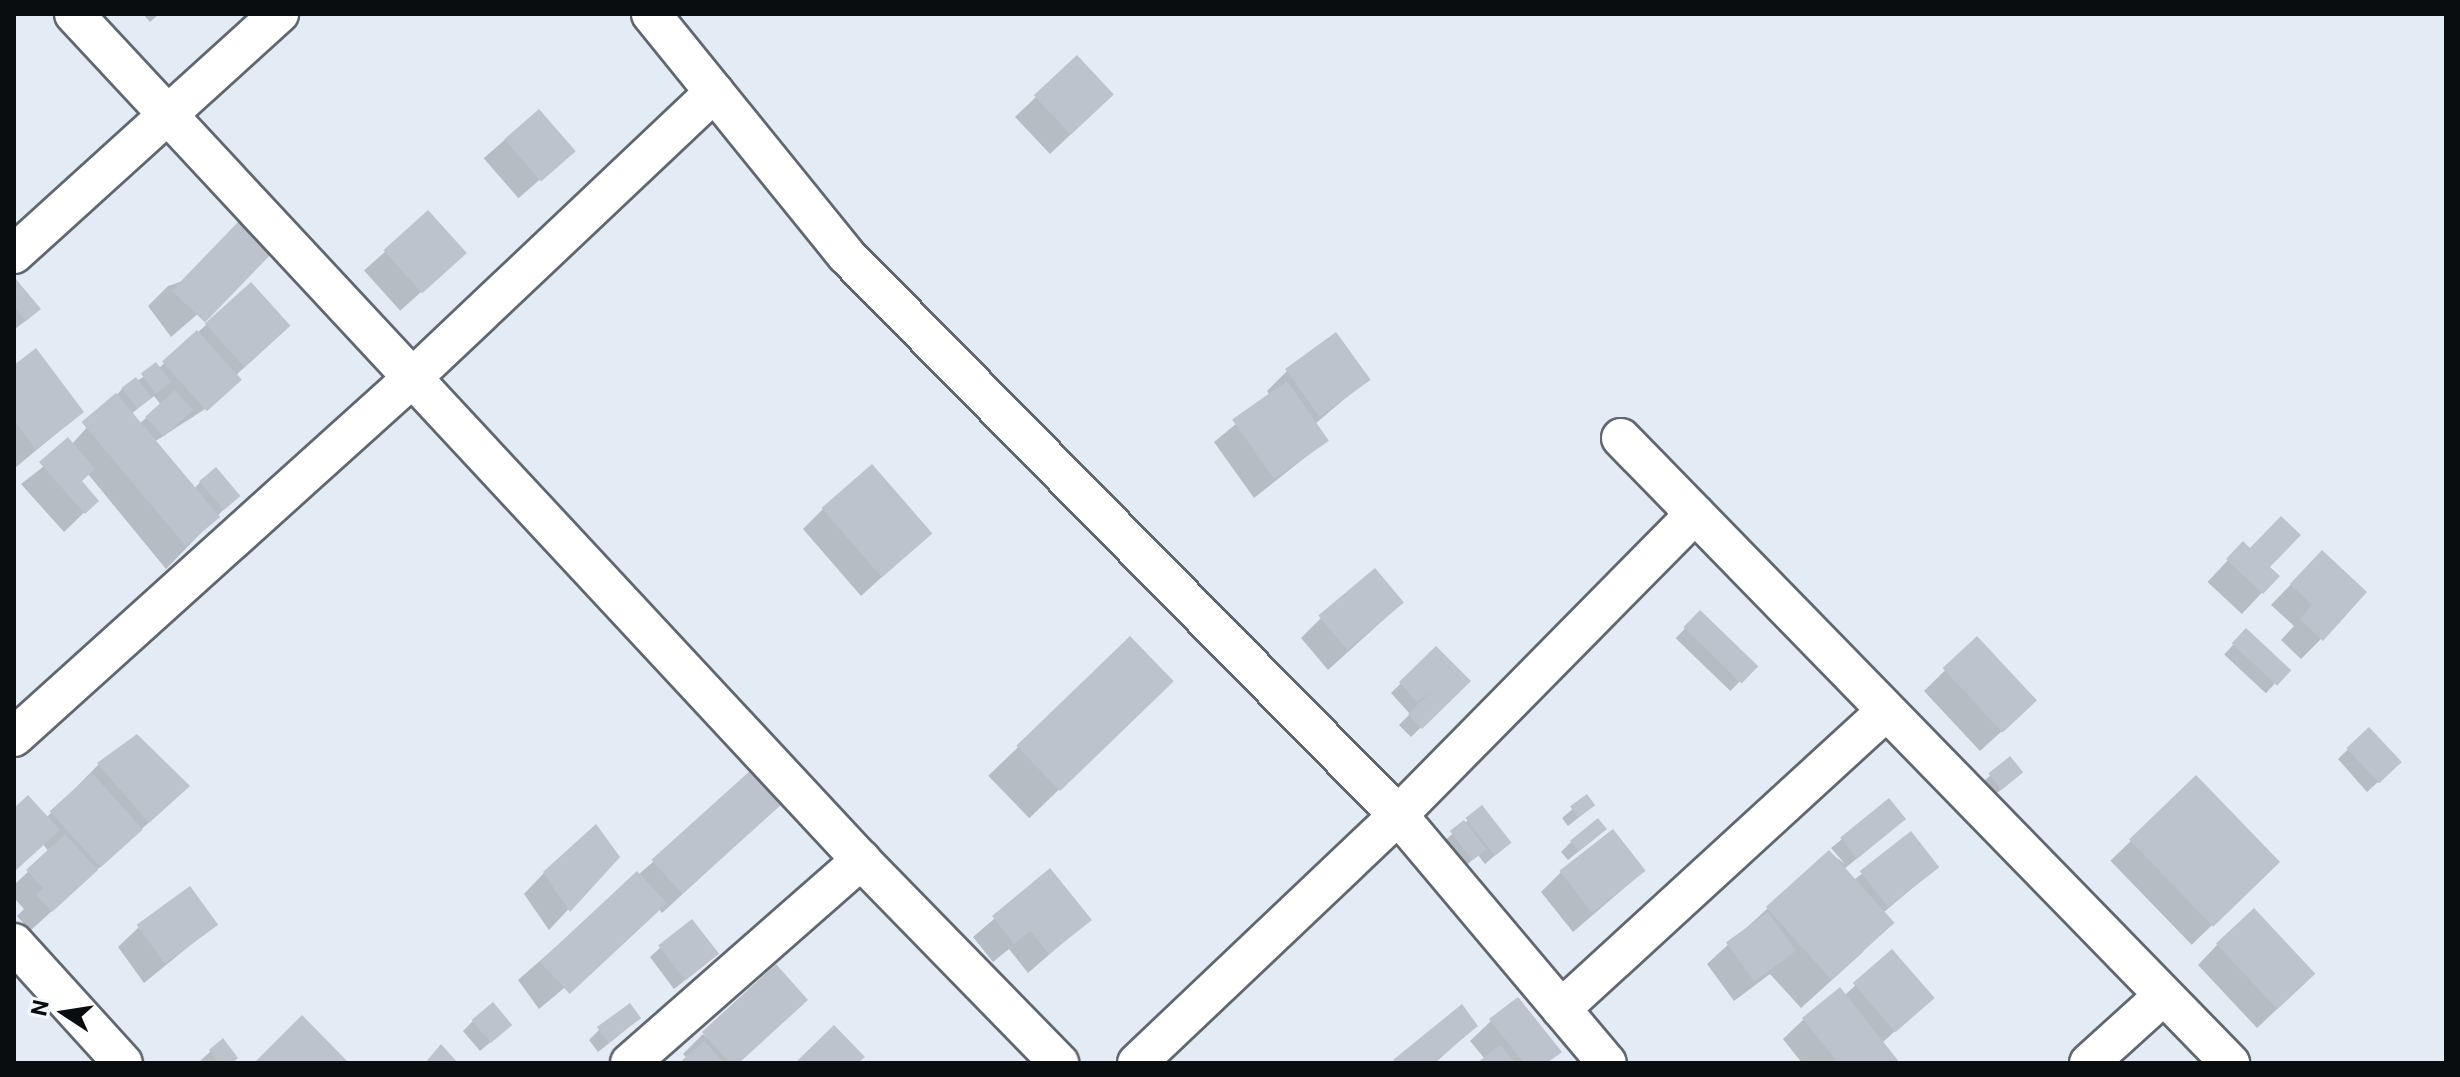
<!DOCTYPE html>
<style>
body{margin:0}
#map{position:relative;width:2460px;height:1077px;overflow:hidden;background:#e3ebf4;font-family:Roboto,sans-serif}
div>[style]{position:absolute}
[style*='--x']{left:calc(var(--x)*1px);top:calc(var(--y)*1px);width:calc(var(--w)*1px);rotate:calc(var(--a)*1deg)}
.shadow>*{inset:0;background:#0003;transform-origin:0 0}
.building>*{inset:0;background:#bcc3cc;transform-origin:0 0}
.roads{filter:drop-shadow(2px 0 #61676f) drop-shadow(-2px 0 #61676f) drop-shadow(0 2px #61676f) drop-shadow(0 -2px #61676f)}
.minor>*{height:38px;margin:-19px;padding:0 19px;transform-origin:19px;border-radius:19px;background:#fff}
span{translate:-50% -50%;white-space:nowrap;text-align:center;line-height:1.15;-webkit-text-stroke:8px #f3f8fd;paint-order:stroke}
.frame{position:absolute;inset:0;border:16px solid #0a0d10;pointer-events:none}
.north{position:absolute;left:24px;top:973px;width:80px;height:80px;-webkit-text-stroke:6px #f3f8fd;paint-order:stroke;rotate:282deg;font-size:22px;font-weight:700;line-height:32px;text-align:center;color:#0a0d10}
.north::after{content:'';display:block;margin:auto;width:28px;height:36px;background:#0a0d10;clip-path:polygon(50% 0,100% 100%,50% 72%,0 100%)}
</style>
<div id="map">
<div class="shadow">
<div style="clip-path:polygon(143px 14px,159px 14px,150px 22px)"></div>
<div style="clip-path:polygon(1077px 58px,1091px 115px,1050px 154px,1015px 117px)"></div>
<div style="left:538px;top:111px;width:53px;height:72px;rotate:49deg"></div>
<div style="left:428px;top:213px;width:54px;height:86px;rotate:48deg"></div>
<div style="clip-path:polygon(270px 252px,171px 337px,148px 306px,168px 286px)"></div>
<div style="clip-path:polygon(14px 283px,28px 319px,15px 329px,14px 328px)"></div>
<div style="clip-path:polygon(evenodd,207px 324px,268px 346px,235px 376px,239px 380px,219px 400px,154px 442px,194px 489px,200px 482px,227px 506px,166px 569px,88px 474px,80px 482px,96px 501px,64px 532px,21px 484px,71px 445px,122px 389px,158px 369px,207px 324px,154px 396px,161px 405px,139px 424px,131px 414px,154px 396px)"></div>
<div style="clip-path:polygon(14px 368px,82px 412px,15px 468px,14px 467px)"></div>
<div style="clip-path:polygon(1287px 371px,1368px 379px,1315px 424px,1326px 441px,1254px 498px,1214px 442px,1270px 396px,1267px 391px)"></div>
<div style="clip-path:polygon(823px 509px,929px 534px,861px 596px,803px 529px)"></div>
<div style="left:2243px;top:544px;width:47px;height:52px;rotate:43deg"></div>
<div style="clip-path:polygon(2322px 552px,2321px 639px,2301px 659px,2281px 640px,2294px 626px,2271px 605px)"></div>
<div style="clip-path:polygon(1402px 603px,1328px 670px,1301px 638px,1321px 618px)"></div>
<div style="left:1700px;top:613px;width:76px;height:35px;rotate:44deg"></div>
<div style="left:2246px;top:631px;width:57px;height:32px;rotate:43deg"></div>
<div style="left:1130px;top:639px;width:59px;height:197px;rotate:46deg"></div>
<div style="clip-path:polygon(1977px 639px,2014px 720px,1980px 751px,1924px 691px)"></div>
<div style="clip-path:polygon(1436px 649px,1468px 681px,1411px 737px,1399px 725px,1410px 714px,1391px 693px)"></div>
<div style="clip-path:polygon(2369px 729px,2389px 772px,2367px 792px,2338px 759px)"></div>
<div style="clip-path:polygon(137px 737px,167px 806px,30px 931px,17px 916px,24px 909px,14px 898px,14px 885px,49px 852px,43px 844px,14px 871px,14px 811px,46px 818px,98px 765px)"></div>
<div style="clip-path:polygon(2010px 759px,2010px 782px,1990px 799px,1979px 785px)"></div>
<div style="left:2196px;top:778px;width:117px;height:119px;rotate:46deg"></div>
<div style="clip-path:polygon(1587px 797px,1583px 814px,1568px 826px,1562px 818px)"></div>
<div style="clip-path:polygon(1889px 801px,1893px 829px,1844px 869px,1854px 880px,1911px 834px,1937px 867px,1883px 913px,1863px 952px,1801px 1008px,1770px 974px,1734px 1001px,1707px 964px,1829px 852px,1845px 864px,1831px 848px)"></div>
<div style="clip-path:polygon(1482px 808px,1499px 852px,1485px 864px,1478px 855px,1462px 869px,1442px 843px)"></div>
<div style="clip-path:polygon(759px 824px,662px 913px,659px 909px,539px 1009px,518px 980px,654px 861px)"></div>
<div style="clip-path:polygon(1594px 839px,1568px 860px,1561px 852px,1571px 842px)"></div>
<div style="clip-path:polygon(617px 857px,549px 930px,524px 894px,544px 873px)"></div>
<div style="clip-path:polygon(1050px 871px,1089px 920px,1028px 973px,1009px 949px,993px 962px,973px 937px)"></div>
<div style="clip-path:polygon(1644px 871px,1573px 932px,1541px 892px,1561px 872px)"></div>
<div style="clip-path:polygon(215px 925px,144px 983px,118px 947px,139px 927px)"></div>
<div style="clip-path:polygon(2218px 944px,2293px 994px,2257px 1028px,2198px 965px)"></div>
<div style="clip-path:polygon(660px 948px,706px 964px,674px 989px,650px 957px)"></div>
<div style="clip-path:polygon(1891px 952px,1931px 998px,1882px 1043px,1898px 1063px,1802px 1063px,1783px 1039px,1804px 1019px,1845px 995px)"></div>
<div style="clip-path:polygon(473px 1021px,499px 1035px,480px 1051px,463px 1031px)"></div>
<div style="clip-path:polygon(1491px 1021px,1559px 1051px,1547px 1063px,1481px 1063px,1485px 1059px,1470px 1041px)"></div>
<div style="clip-path:polygon(1476px 1026px,1435px 1063px,1392px 1063px,1394px 1061px)"></div>
<div style="clip-path:polygon(628px 1028px,598px 1052px,589px 1040px,599px 1030px)"></div>
<div style="clip-path:polygon(703px 1034px,738px 1063px,682px 1063px,687px 1058px,683px 1054px)"></div>
<div style="clip-path:polygon(222px 1041px,230px 1063px,202px 1063px,200px 1061px)"></div>
</div>
<div class="building">
<div style="left:1077px;top:55px;width:54px;height:59px;rotate:47deg"></div>
<div style="left:539px;top:109px;width:56px;height:46px;rotate:49deg"></div>
<div style="left:428px;top:210px;width:58px;height:60px;rotate:48deg"></div>
<div style="left:240px;top:220px;width:46px;height:98px;rotate:44deg"></div>
<div style="clip-path:polygon(14px 277px,41px 309px,26px 321px,14px 307px)"></div>
<div style="left:251px;top:282px;width:59px;height:62px;rotate:48deg"></div>
<div style="left:197px;top:330px;width:67px;height:47px;rotate:48deg"></div>
<div style="left:1336px;top:332px;width:59px;height:63px;rotate:54deg"></div>
<div style="clip-path:polygon(36px 348px,84px 412px,36px 450px,14px 420px,14px 365px)"></div>
<div style="left:156px;top:362px;width:25px;height:19px;rotate:53deg"></div>
<div style="left:136px;top:377px;width:26px;height:18px;rotate:53deg"></div>
<div style="left:1287px;top:381px;width:73px;height:67px;rotate:55deg"></div>
<div style="left:175px;top:390px;width:27px;height:40px;rotate:48deg"></div>
<div style="left:116px;top:393px;width:162px;height:45px;rotate:50deg"></div>
<div style="clip-path:polygon(68px 437px,95px 469px,82px 481px,99px 501px,85px 514px,39px 462px)"></div>
<div style="left:872px;top:464px;width:92px;height:67px;rotate:49deg"></div>
<div style="left:216px;top:467px;width:38px;height:22px;rotate:50deg"></div>
<div style="clip-path:polygon(2281px 516px,2301px 535px,2270px 567px,2280px 576px,2263px 594px,2226px 559px,2243px 541px,2250px 548px)"></div>
<div style="clip-path:polygon(2322px 550px,2367px 592px,2323px 641px,2300px 619px,2312px 605px,2290px 584px)"></div>
<div style="left:1375px;top:568px;width:45px;height:74px;rotate:50deg"></div>
<div style="left:1700px;top:610px;width:81px;height:24px;rotate:44deg"></div>
<div style="left:2246px;top:628px;width:62px;height:21px;rotate:43deg"></div>
<div style="left:1130px;top:636px;width:63px;height:158px;rotate:46deg"></div>
<div style="left:1977px;top:636px;width:88px;height:47px;rotate:47deg"></div>
<div style="clip-path:polygon(1436px 646px,1471px 681px,1422px 729px,1408px 714px,1432px 690px,1417px 702px,1399px 682px)"></div>
<div style="left:2369px;top:727px;width:48px;height:31px;rotate:47deg"></div>
<div style="clip-path:polygon(137px 734px,190px 786px,149px 823px,97px 763px)"></div>
<div style="left:2010px;top:756px;width:21px;height:28px;rotate:51deg"></div>
<div style="left:751px;top:770px;width:46px;height:134px;rotate:48deg"></div>
<div style="left:92px;top:773px;width:76px;height:57px;rotate:48deg"></div>
<div style="left:2196px;top:775px;width:121px;height:93px;rotate:46deg"></div>
<div style="left:1587px;top:794px;width:14px;height:21px;rotate:54deg"></div>
<div style="clip-path:polygon(28px 795px,60px 830px,14px 872px,14px 808px)"></div>
<div style="left:1889px;top:798px;width:27px;height:63px;rotate:51deg"></div>
<div style="left:1482px;top:805px;width:48px;height:21px;rotate:52deg"></div>
<div style="left:1598px;top:818px;width:14px;height:36px;rotate:51deg"></div>
<div style="left:1464px;top:820px;width:37px;height:18px;rotate:52deg"></div>
<div style="clip-path:polygon(596px 824px,620px 857px,570px 912px,543px 872px)"></div>
<div style="left:1613px;top:829px;width:53px;height:68px;rotate:52deg"></div>
<div style="left:1911px;top:831px;width:46px;height:65px;rotate:52deg"></div>
<div style="clip-path:polygon(65px 834px,98px 870px,52px 912px,36px 895px,43px 888px,26px 870px)"></div>
<div style="left:1829px;top:850px;width:98px;height:85px;rotate:48deg"></div>
<div style="clip-path:polygon(1050px 868px,1092px 920px,1049px 954px,1030px 931px,1014px 944px,992px 916px)"></div>
<div style="left:637px;top:871px;width:44px;height:133px;rotate:47deg"></div>
<div style="left:190px;top:886px;width:48px;height:66px;rotate:54deg"></div>
<div style="left:2254px;top:908px;width:90px;height:52px;rotate:47deg"></div>
<div style="left:1768px;top:912px;width:48px;height:52px;rotate:54deg"></div>
<div style="left:692px;top:919px;width:44px;height:43px;rotate:52deg"></div>
<div style="left:1892px;top:949px;width:65px;height:52px;rotate:49deg"></div>
<div style="clip-path:polygon(776px 964px,808px 1000px,739px 1063px,730px 1063px,702px 1032px)"></div>
<div style="clip-path:polygon(1840px 987px,1900px 1063px,1838px 1063px,1802px 1018px)"></div>
<div style="clip-path:polygon(1518px 997px,1562px 1052px,1547px 1063px,1524px 1063px,1489px 1019px)"></div>
<div style="left:493px;top:1002px;width:30px;height:28px;rotate:50deg"></div>
<div style="left:630px;top:1003px;width:19px;height:41px;rotate:54deg"></div>
<div style="clip-path:polygon(1462px 1004px,1478px 1026px,1433px 1063px,1396px 1063px,1393px 1060px)"></div>
<div style="clip-path:polygon(302px 1015px,349px 1063px,254px 1063px)"></div>
<div style="clip-path:polygon(834px 1025px,865px 1057px,858px 1063px,795px 1063px)"></div>
<div style="clip-path:polygon(223px 1038px,238px 1058px,232px 1063px,219px 1063px,209px 1050px)"></div>
<div style="clip-path:polygon(704px 1041px,724px 1063px,679px 1063px)"></div>
<div style="clip-path:polygon(441px 1044px,458px 1063px,425px 1063px)"></div>
<div style="clip-path:polygon(1500px 1045px,1515px 1063px,1477px 1063px)"></div>
</div>
<div class="roads">
<div class="minor">
<div style="--x:74;--y:14;--w:1155;--a:47.07"></div>
<div style="--x:861;--y:860;--w:284;--a:45.7"></div>
<div style="--x:651;--y:14;--w:311;--a:51"></div>
<div style="--x:847;--y:256;--w:785;--a:45.41"></div>
<div style="--x:1398;--y:815;--w:324;--a:49.9"></div>
<div style="--x:14;--y:254;--w:358;--a:-42.2"></div>
<div style="--x:1621;--y:438;--w:873;--a:45.74"></div>
<div style="--x:14;--y:737;--w:533;--a:-42.04"></div>
<div style="--x:410;--y:380;--w:419;--a:-43.4"></div>
<div style="--x:14;--y:943;--w:162;--a:47.8"></div>
<div style="--x:1561;--y:1009;--w:441;--a:-42.5"></div>
<div style="--x:630;--y:1063;--w:308;--a:-41.3"></div>
<div style="--x:1137;--y:1063;--w:360;--a:-43.5"></div>
<div style="--x:1398;--y:815;--w:423;--a:-45.4"></div>
<div style="--x:2089;--y:1063;--w:100;--a:-42.2"></div>
</div>
</div>
<div class="frame"></div>
<div class="north">N</div>
</div>
